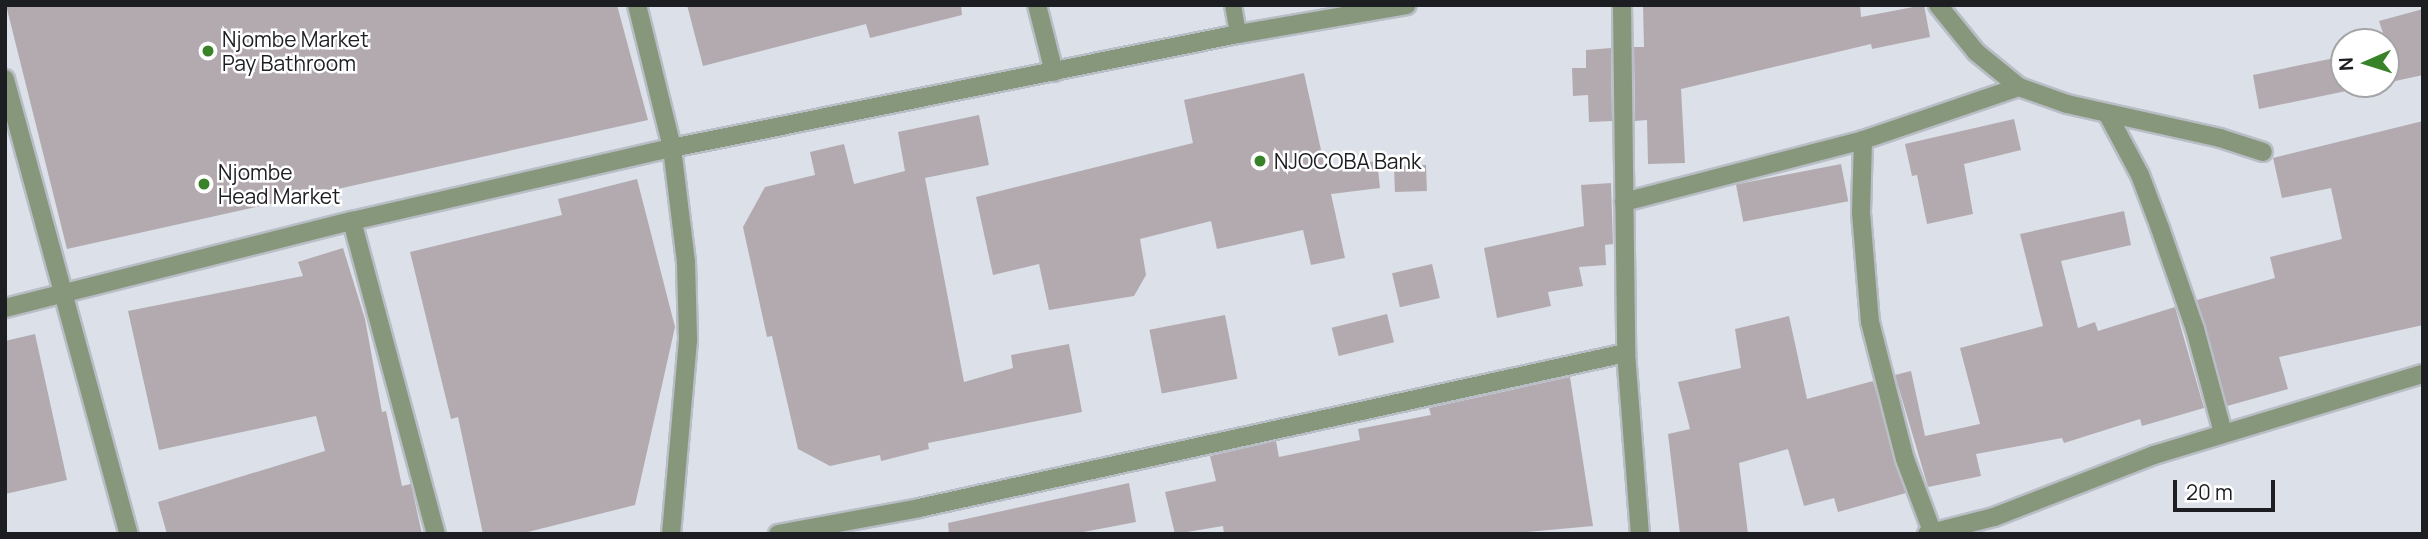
<!DOCTYPE html>
<style>
body{margin:0}
#map{position:relative;width:2428px;height:539px;overflow:hidden;background:#dbe0e9;font-family:Manrope,sans-serif}
div>[style]{position:absolute}
[style*='--x']{left:calc(var(--x)*1px);top:calc(var(--y)*1px);width:calc(var(--w)*1px);rotate:calc(var(--a)*1deg)}
.building>*{inset:0;background:#b3aab0;transform-origin:0 0}
.roads{filter:drop-shadow(2px 0 #b9bdc5) drop-shadow(-2px 0 #b9bdc5) drop-shadow(0 2px #b9bdc5) drop-shadow(0 -2px #b9bdc5)}
.service>*{height:16px;margin:-8px;padding:0 8px;transform-origin:8px;border-radius:8px;background:#87977c}
.minor>*{height:18px;margin:-9px;padding:0 9px;transform-origin:9px;border-radius:9px;background:#87977c}
.dots>*{width:19px;height:19px;translate:-50% -50%;box-sizing:border-box;border:4px solid #fff;border-radius:50%}
span{translate:-50% -50%;white-space:nowrap;text-align:center;line-height:1.15;-webkit-text-stroke:5px #fff;paint-order:stroke}
.poi-label{font-size:21px;color:#1d1e22}
.left{translate:0 -50%;text-align:left}
.frame{position:absolute;inset:0;border:7px solid #1d1e22;pointer-events:none}
.north{position:absolute;left:2330px;top:28px;width:70px;height:70px;box-sizing:border-box;background:#fff;border:2px solid #a5a5a7;border-radius:50%;rotate:267deg;font-size:19px;font-weight:700;line-height:28px;text-align:center;color:#1d1e22}
.north::after{content:'';display:block;margin:auto;width:24px;height:32px;background:#388229;clip-path:polygon(50% 0,100% 100%,50% 72%,0 100%)}
.scale{position:absolute;left:2173px;top:480px;width:102px;height:32px;box-sizing:border-box;border:4px solid #1d1e22;border-top:0;padding-left:9px;font-size:21px;line-height:24px;white-space:nowrap;color:#1d1e22;-webkit-text-stroke:5px #fff;paint-order:stroke}
</style>
<div id="map">
<div class="building">
<div style="clip-path:polygon(6px 5px,617px 5px,648px 120px,67px 249px)"></div>
<div style="clip-path:polygon(687px 5px,961px 5px,962px 15px,870px 38px,866px 24px,703px 66px)"></div>
<div style="clip-path:polygon(1643px 5px,1860px 5px,1861px 17px,1924px 5px,1930px 37px,1872px 49px,1871px 44px,1681px 89px,1685px 163px,1648px 164px,1647px 120px,1635px 121px,1634px 47px,1644px 47px)"></div>
<div style="clip-path:polygon(2423px 9px,2423px 75px,2386px 83px,2386px 42px,2379px 21px)"></div>
<div style="clip-path:polygon(1611px 48px,1612px 121px,1589px 122px,1588px 95px,1573px 96px,1572px 68px,1586px 68px,1586px 50px)"></div>
<div style="clip-path:polygon(2344px 56px,2344px 84px,2380px 84px,2259px 109px,2253px 75px)"></div>
<div style="clip-path:polygon(1304px 73px,1325px 168px,1377px 161px,1380px 188px,1331px 194px,1345px 258px,1311px 265px,1303px 230px,1217px 249px,1211px 221px,1140px 239px,1146px 275px,1134px 296px,1049px 310px,1039px 264px,993px 275px,976px 197px,1193px 143px,1184px 100px)"></div>
<div style="clip-path:polygon(979px 115px,989px 165px,925px 178px,964px 382px,1013px 368px,1011px 355px,1069px 344px,1082px 412px,928px 443px,929px 449px,881px 461px,880px 455px,830px 466px,798px 449px,772px 336px,767px 337px,743px 227px,765px 187px,815px 175px,810px 152px,844px 144px,854px 184px,905px 171px,898px 132px)"></div>
<div style="clip-path:polygon(2014px 119px,2021px 150px,1964px 164px,1973px 214px,1927px 224px,1917px 175px,1912px 176px,1905px 144px)"></div>
<div style="clip-path:polygon(2423px 121px,2423px 325px,2279px 357px,2288px 389px,2227px 406px,2197px 300px,2275px 278px,2270px 257px,2342px 239px,2331px 188px,2282px 198px,2273px 158px)"></div>
<div style="left:1841px;top:164px;width:38px;height:107px;rotate:79deg"></div>
<div style="left:1426px;top:165px;width:26px;height:32px;rotate:88deg"></div>
<div style="clip-path:polygon(637px 179px,675px 327px,635px 505px,520px 534px,483px 534px,458px 417px,451px 419px,410px 252px,562px 215px,558px 199px)"></div>
<div style="clip-path:polygon(1611px 183px,1613px 244px,1605px 245px,1606px 265px,1579px 267px,1583px 286px,1548px 292px,1551px 306px,1497px 318px,1484px 248px,1584px 226px,1581px 185px)"></div>
<div style="clip-path:polygon(2124px 211px,2131px 245px,2061px 261px,2078px 328px,2095px 322px,2098px 331px,2175px 307px,2204px 408px,2142px 426px,2140px 419px,2064px 443px,2062px 438px,1976px 454px,1981px 476px,1928px 487px,1895px 375px,1911px 371px,1925px 436px,1980px 424px,1960px 348px,2043px 326px,2020px 234px)"></div>
<div style="clip-path:polygon(343px 248px,365px 319px,382px 412px,386px 411px,402px 486px,411px 484px,422px 534px,167px 534px,158px 502px,325px 451px,316px 416px,159px 450px,128px 311px,303px 276px,298px 262px)"></div>
<div style="left:1432px;top:264px;width:35px;height:41px;rotate:77deg"></div>
<div style="left:1387px;top:314px;width:29px;height:57px;rotate:76deg"></div>
<div style="left:1225px;top:315px;width:65px;height:77px;rotate:79deg"></div>
<div style="clip-path:polygon(1789px 316px,1807px 399px,1873px 381px,1906px 493px,1838px 512px,1834px 498px,1804px 506px,1788px 449px,1739px 463px,1748px 534px,1680px 534px,1668px 434px,1690px 429px,1678px 382px,1741px 368px,1735px 329px)"></div>
<div style="clip-path:polygon(35px 334px,67px 480px,5px 494px,5px 341px)"></div>
<div style="clip-path:polygon(1570px 377px,1593px 526px,1505px 534px,1224px 534px,1223px 526px,1175px 534px,1165px 492px,1216px 481px,1210px 456px,1276px 441px,1279px 457px,1360px 440px,1358px 429px,1431px 415px,1429px 408px)"></div>
<div style="clip-path:polygon(1129px 483px,1136px 522px,1073px 534px,949px 534px,948px 523px)"></div>
</div>
<div class="roads">
<div class="service">
<div style="--x:1233;--y:5;--w:29;--a:80"></div>
</div>
<div class="minor">
<div style="--x:637;--y:5;--w:147;--a:76.2"></div>
<div style="--x:672;--y:148;--w:115;--a:83"></div>
<div style="--x:686;--y:262;--w:78;--a:88.5"></div>
<div style="--x:688;--y:340;--w:195;--a:95"></div>
<div style="--x:1037;--y:5;--w:69;--a:75.8"></div>
<div style="--x:1622;--y:5;--w:348;--a:89.3"></div>
<div style="--x:1626;--y:353;--w:182;--a:85.6"></div>
<div style="--x:1938;--y:5;--w:60;--a:51"></div>
<div style="--x:1976;--y:52;--w:55;--a:39.1"></div>
<div style="--x:2019;--y:87;--w:51;--a:19.5"></div>
<div style="--x:2067;--y:104;--w:157;--a:12.5"></div>
<div style="--x:2220;--y:138;--w:45;--a:18"></div>
<div style="--x:5;--y:79;--w:472;--a:74.8"></div>
<div style="--x:2108;--y:115;--w:68;--a:61.9"></div>
<div style="--x:2140;--y:175;--w:57;--a:69.3"></div>
<div style="--x:2160;--y:228;--w:107;--a:70.9"></div>
<div style="--x:2195;--y:329;--w:108;--a:74.9"></div>
<div style="--x:1863;--y:140;--w:73;--a:91.6"></div>
<div style="--x:1861;--y:213;--w:109;--a:85.3"></div>
<div style="--x:1870;--y:322;--w:141;--a:75.7"></div>
<div style="--x:1905;--y:459;--w:80;--a:69.5"></div>
<div style="--x:1624;--y:202;--w:247;--a:-14.5"></div>
<div style="--x:1863;--y:140;--w:165;--a:-18.8"></div>
<div style="--x:352;--y:221;--w:324;--a:75"></div>
<div style="--x:5;--y:308;--w:358;--a:-14.1"></div>
<div style="--x:352;--y:221;--w:328;--a:-12.9"></div>
<div style="--x:672;--y:148;--w:577;--a:-11.39"></div>
<div style="--x:1238;--y:34;--w:171;--a:-9.7"></div>
<div style="--x:778;--y:534;--w:143;--a:-10.4"></div>
<div style="--x:919;--y:508;--w:724;--a:-12.37"></div>
<div style="--x:1927;--y:534;--w:69;--a:-14.2"></div>
<div style="--x:1994;--y:517;--w:172;--a:-21.2"></div>
<div style="--x:2154;--y:455;--w:281;--a:-16.8"></div>
</div>
</div>
<div class="dots">
<div style="left:208px;top:51px;background:#388229"></div>
<div style="left:1260px;top:161px;background:#388229"></div>
<div style="left:204px;top:184px;background:#388229"></div>
</div>
<div class="poi-label">
<span class="left" style="left:222px;top:51px">Njombe Market<br>Pay Bathroom</span>
<span class="left" style="left:1274px;top:161px">NJOCOBA Bank</span>
<span class="left" style="left:218px;top:184px">Njombe<br>Head Market</span>
</div>
<div class="frame"></div>
<div class="north">N</div>
<div class="scale">20 m</div>
</div>
